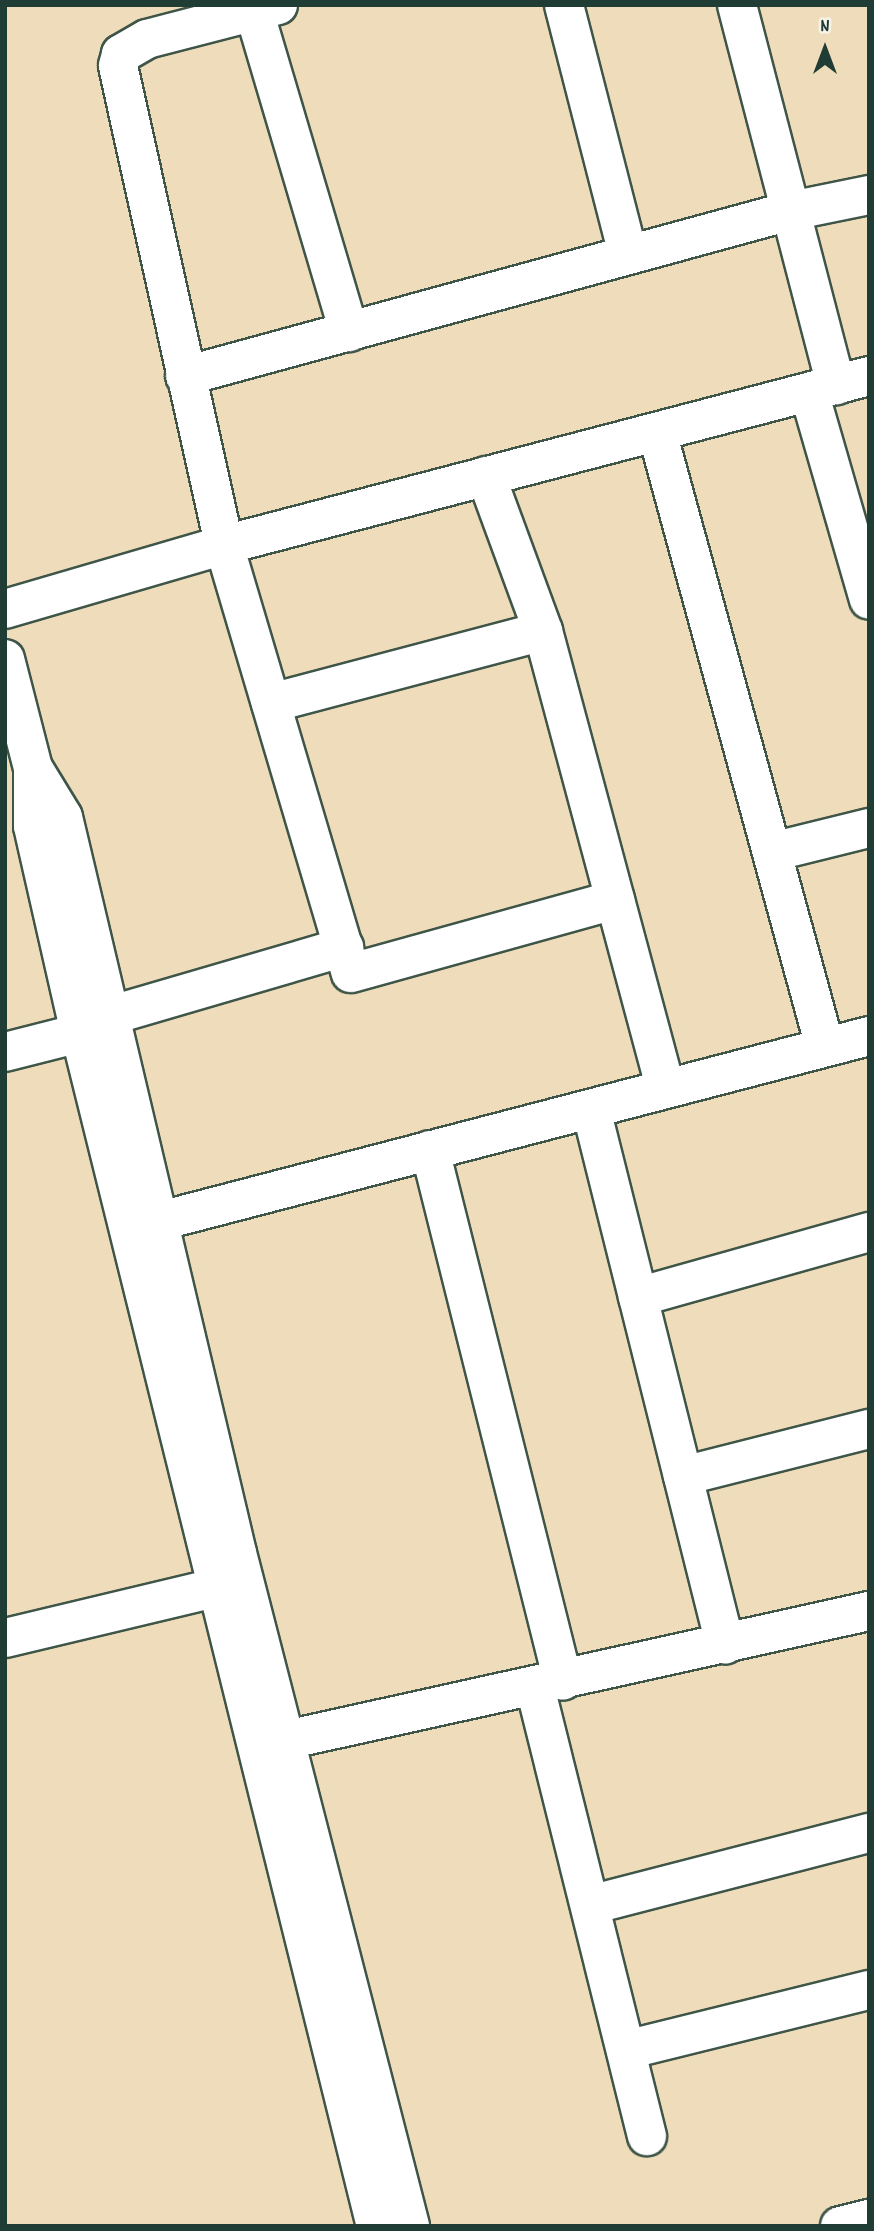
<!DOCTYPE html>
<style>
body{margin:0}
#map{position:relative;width:874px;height:2231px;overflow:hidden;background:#efdcba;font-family:Dekko,sans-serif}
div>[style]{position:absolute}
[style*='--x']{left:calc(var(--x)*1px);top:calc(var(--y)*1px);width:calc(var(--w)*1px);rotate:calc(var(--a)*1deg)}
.roads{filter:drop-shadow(2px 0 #3e5548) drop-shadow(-2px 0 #3e5548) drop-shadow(0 2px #3e5548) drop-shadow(0 -2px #3e5548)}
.minor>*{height:38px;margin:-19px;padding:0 19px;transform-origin:19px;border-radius:19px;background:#fff}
span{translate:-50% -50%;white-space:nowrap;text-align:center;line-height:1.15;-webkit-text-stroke:6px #f7f3e8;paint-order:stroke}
.frame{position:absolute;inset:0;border:7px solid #1f3d34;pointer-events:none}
.north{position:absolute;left:790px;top:14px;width:70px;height:70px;-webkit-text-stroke:5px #f7f3e8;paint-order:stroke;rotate:0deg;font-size:19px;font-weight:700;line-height:28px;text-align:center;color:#1f3d34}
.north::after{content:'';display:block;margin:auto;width:24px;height:32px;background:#1f3d34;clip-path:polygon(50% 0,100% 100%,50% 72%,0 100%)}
</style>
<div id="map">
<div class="roads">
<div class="minor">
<div style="--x:278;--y:5;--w:135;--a:165.5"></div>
<div style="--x:147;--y:39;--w:30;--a:150"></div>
<div style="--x:121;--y:54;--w:12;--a:104"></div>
<div style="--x:118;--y:66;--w:491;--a:77.5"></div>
<div style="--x:224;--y:545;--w:446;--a:73.5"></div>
<div style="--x:351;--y:973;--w:274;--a:-15.5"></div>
<div style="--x:564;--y:5;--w:258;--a:75.6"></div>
<div style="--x:737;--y:5;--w:393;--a:75.4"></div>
<div style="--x:254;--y:11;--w:335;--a:73.5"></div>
<div style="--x:185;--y:376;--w:627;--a:-15.26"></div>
<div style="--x:790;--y:211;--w:81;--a:-11.4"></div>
<div style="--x:809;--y:392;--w:216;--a:73.9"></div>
<div style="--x:657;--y:432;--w:638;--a:74.72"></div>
<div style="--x:486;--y:476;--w:165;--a:69.8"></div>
<div style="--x:5;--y:609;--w:228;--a:-16.3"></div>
<div style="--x:224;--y:545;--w:667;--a:-14.68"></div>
<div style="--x:5;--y:659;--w:113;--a:75.6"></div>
<div style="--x:33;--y:768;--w:58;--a:90"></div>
<div style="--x:33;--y:826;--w:212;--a:77.2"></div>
<div style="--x:80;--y:1033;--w:1229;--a:76.07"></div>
<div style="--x:271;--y:703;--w:281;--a:-14.8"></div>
<div style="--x:543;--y:631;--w:474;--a:75"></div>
<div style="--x:33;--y:768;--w:57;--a:58.5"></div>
<div style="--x:63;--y:817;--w:756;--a:76.7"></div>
<div style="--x:237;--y:1553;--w:695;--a:75.58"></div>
<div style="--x:772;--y:852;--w:100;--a:-13.9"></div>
<div style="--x:112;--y:1015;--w:242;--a:-16.3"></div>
<div style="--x:5;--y:1052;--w:77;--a:-14.2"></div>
<div style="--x:591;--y:1109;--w:552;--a:75.94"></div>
<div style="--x:430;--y:1150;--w:547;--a:75.94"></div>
<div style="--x:160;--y:1221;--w:733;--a:-14.62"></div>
<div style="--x:638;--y:1297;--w:240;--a:-15.7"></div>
<div style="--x:683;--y:1476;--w:192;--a:-14.2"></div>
<div style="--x:5;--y:1638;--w:216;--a:-13.4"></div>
<div style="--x:535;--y:1687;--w:463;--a:76"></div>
<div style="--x:286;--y:1740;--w:597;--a:-12.48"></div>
<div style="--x:590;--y:1905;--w:288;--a:-14.5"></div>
<div style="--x:626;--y:2050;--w:250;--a:-13.9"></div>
<div style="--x:840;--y:2226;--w:30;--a:-14"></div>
</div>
</div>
<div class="frame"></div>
<div class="north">N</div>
</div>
